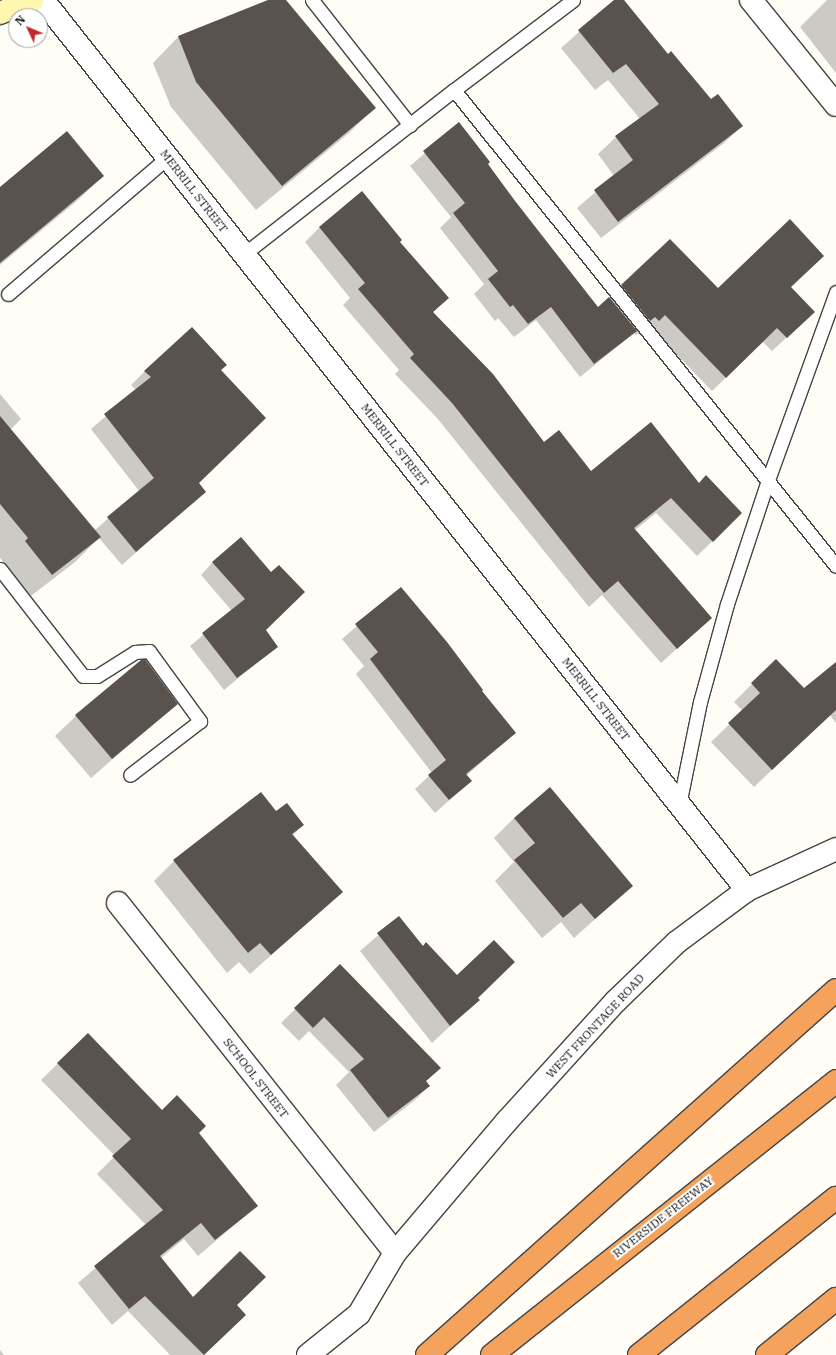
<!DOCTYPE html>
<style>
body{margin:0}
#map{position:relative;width:836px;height:1355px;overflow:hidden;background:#fffdf5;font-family:"IBM Plex Serif",serif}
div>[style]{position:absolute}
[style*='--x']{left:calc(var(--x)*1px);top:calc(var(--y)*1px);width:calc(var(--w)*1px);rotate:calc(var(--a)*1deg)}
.shadow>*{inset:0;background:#0003}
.building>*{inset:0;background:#5a524d}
.roads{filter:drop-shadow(1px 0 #444) drop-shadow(-1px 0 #444) drop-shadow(0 1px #444) drop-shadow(0 -1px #444)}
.service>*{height:13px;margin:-6.5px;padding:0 6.5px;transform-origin:6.5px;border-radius:6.5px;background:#fff}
.minor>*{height:22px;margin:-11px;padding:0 11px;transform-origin:11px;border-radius:11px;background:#fff}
.tertiary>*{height:22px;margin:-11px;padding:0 11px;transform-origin:11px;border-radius:11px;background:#fff}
.secondary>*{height:22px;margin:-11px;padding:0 11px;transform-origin:11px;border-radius:11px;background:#fff6b0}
.motorway>*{height:22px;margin:-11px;padding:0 11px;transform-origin:11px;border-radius:11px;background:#f5a25d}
span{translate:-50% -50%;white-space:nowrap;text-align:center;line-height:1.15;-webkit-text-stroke:4px #fff;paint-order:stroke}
.street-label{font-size:12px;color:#111}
.north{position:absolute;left:8px;top:8px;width:40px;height:40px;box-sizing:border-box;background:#fff;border:1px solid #a0a0a0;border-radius:50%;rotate:314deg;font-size:11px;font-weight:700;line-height:16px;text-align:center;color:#111}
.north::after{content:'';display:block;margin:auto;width:14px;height:18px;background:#c4262e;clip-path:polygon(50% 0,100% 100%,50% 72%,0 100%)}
</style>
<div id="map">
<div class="shadow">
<div style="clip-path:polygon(270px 0,285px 0,374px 108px,349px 133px,256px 210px,171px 107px,153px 63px,178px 37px)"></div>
<div style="clip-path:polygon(615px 0,622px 0,668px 56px,711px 100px,742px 126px,724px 143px,601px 238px,577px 208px,614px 176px,598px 154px,616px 137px,640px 119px,608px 80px,595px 90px,561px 48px)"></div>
<div style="clip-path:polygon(827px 0,836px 0,836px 73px,800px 27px)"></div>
<div style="clip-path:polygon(459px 124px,487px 164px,598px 309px,670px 240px,718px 290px,789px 288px,799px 326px,772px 351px,763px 342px,712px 391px,651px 328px,636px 335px,634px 333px,580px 377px,536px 320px,514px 337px,498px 318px,495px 321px,474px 294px,484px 284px,440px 228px,451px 217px,410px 166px)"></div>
<div style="clip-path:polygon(103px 176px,78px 200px,0 265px,0 189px)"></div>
<div style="clip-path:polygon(320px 227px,398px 242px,447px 298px,433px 312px,544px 444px,591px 472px,650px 423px,726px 528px,697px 556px,656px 513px,635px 530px,711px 618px,661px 663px,602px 595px,589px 607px,437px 418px,395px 374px,399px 370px,343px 305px,350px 298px,305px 242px)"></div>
<div style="clip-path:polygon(220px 370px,198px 483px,205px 491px,122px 565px,99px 538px,75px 562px,27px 599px,1px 566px,4px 563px,0 558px,0 394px,21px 419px,10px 430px,94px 531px,139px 491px,91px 429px,136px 390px,131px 385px,145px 371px)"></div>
<div style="clip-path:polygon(213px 562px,271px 574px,265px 630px,277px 646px,224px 690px,190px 646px,232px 611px,201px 575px)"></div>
<div style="clip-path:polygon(401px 588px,515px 733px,466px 776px,471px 781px,435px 813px,415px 789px,432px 773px,356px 674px,364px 666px,342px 639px)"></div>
<div style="clip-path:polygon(776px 660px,804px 690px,836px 663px,836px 723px,830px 715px,754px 787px,711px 742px,743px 711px,734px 702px)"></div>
<div style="clip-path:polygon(176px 704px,91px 778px,55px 736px,76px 716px)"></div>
<div style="clip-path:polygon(261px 794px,276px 813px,303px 825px,292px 836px,342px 892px,250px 974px,239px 962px,227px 973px,154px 881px,174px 861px)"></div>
<div style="clip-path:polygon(514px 818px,632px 886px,574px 938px,561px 922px,542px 938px,495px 881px,514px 862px,494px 838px)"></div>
<div style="clip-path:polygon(399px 917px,422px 947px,478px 1000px,432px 1043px,360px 951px)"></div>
<div style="clip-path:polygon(340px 965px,440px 1068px,425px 1082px,429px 1086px,415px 1100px,374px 1132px,336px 1085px,349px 1072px,309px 1031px,299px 1041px,281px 1023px)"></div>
<div style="clip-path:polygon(88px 1034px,162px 1111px,198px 1133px,257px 1206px,198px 1256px,184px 1239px,161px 1258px,193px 1298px,265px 1277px,236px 1306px,228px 1331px,203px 1355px,170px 1355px,128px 1311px,112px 1325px,78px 1283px,146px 1225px,97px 1174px,115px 1156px,41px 1080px)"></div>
<div style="clip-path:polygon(0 1350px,4px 1355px,0 1355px)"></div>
</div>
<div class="building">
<div style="clip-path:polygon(268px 0,286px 0,376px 108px,282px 186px,196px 82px,178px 36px)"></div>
<div style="clip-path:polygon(614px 0,624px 0,668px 54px,671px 51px,711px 99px,718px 94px,743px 126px,618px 222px,594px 190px,633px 160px,615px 136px,659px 104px,626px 64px,613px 73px,578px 30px)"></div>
<div style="clip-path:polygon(459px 122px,490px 162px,488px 164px,515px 201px,598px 307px,609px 297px,637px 331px,594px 364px,551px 307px,528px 324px,513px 305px,510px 307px,488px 279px,498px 271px,453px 213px,465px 203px,423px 151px)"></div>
<div style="clip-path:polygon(67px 131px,104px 176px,0 263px,0 187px)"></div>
<div style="clip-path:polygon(362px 191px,402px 240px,400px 242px,449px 298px,433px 312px,493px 374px,544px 442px,559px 430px,591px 471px,651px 422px,699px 483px,706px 475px,742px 513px,713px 542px,671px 498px,634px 528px,712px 618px,677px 649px,618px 581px,604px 593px,588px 574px,452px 403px,410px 358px,414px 354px,358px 289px,365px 283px,319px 227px)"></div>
<div style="clip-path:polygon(790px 219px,824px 256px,791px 287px,815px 312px,787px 338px,777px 328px,726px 378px,665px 315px,659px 321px,655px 317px,650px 321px,621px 285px,670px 239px,718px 288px)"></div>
<div style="clip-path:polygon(192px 327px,227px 365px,221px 370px,266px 418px,199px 483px,206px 492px,136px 552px,107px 517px,154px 478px,104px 414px,151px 377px,144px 371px)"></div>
<div style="clip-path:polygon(0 416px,101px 537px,52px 575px,25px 541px,28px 538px,0 504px)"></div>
<div style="clip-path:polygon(241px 537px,271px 572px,279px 565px,305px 592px,266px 630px,278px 647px,237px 678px,202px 633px,245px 599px,212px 562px)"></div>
<div style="clip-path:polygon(401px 587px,447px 642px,483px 690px,482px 691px,516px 733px,466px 774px,472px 781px,449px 800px,428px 775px,446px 760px,370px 659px,378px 652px,355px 624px)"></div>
<div style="clip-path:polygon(145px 659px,178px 704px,112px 759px,75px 715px,141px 660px)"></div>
<div style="clip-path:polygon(776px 659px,804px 688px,836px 662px,836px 710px,772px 770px,728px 723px,760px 693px,751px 683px)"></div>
<div style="clip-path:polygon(550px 787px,633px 886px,595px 919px,581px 903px,563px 918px,514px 860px,535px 843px,514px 818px)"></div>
<div style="clip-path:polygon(261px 792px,276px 811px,287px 803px,304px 825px,292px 834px,343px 892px,271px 955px,260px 943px,248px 953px,173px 860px)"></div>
<div style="clip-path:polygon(399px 916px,423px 946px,426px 942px,457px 975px,494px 940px,515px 962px,478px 998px,480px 1000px,450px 1026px,377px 933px)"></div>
<div style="clip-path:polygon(340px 964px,441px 1068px,426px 1081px,430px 1086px,388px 1118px,350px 1070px,364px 1059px,324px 1017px,313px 1028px,294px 1008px)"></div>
<div style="clip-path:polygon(88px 1033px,162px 1110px,177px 1095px,206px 1126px,199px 1133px,258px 1206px,215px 1240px,201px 1223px,160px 1256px,193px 1297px,240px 1251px,266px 1277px,237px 1305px,246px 1315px,204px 1355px,145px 1296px,129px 1309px,94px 1266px,163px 1210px,112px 1156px,131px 1139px,57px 1063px)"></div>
</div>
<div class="roads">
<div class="service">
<div style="--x:312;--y:0;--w:159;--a:51.9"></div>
<div style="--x:573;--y:0;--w:149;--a:142.9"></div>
<div style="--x:454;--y:90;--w:610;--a:51.25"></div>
<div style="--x:244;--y:254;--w:266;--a:-38"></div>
<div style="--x:8;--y:294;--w:211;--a:-40.6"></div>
<div style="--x:0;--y:569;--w:135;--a:52.2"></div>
<div style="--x:83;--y:676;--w:14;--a:0"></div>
<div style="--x:97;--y:676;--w:45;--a:-32.3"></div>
<div style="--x:135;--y:652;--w:14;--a:-4"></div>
<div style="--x:149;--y:651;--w:87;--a:53.9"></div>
<div style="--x:200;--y:721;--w:88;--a:142.4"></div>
<div style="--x:679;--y:805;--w:105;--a:-78.5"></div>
<div style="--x:700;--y:702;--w:102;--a:-74.6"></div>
<div style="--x:727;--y:604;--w:131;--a:-71.7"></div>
<div style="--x:768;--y:480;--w:200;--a:-70.1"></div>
</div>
<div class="minor">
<div style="--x:43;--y:0;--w:1135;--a:51.66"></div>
<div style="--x:118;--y:903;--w:446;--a:51.6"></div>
<div style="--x:308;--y:1355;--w:65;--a:-38.8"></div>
<div style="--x:359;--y:1314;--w:71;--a:-59.5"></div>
<div style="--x:395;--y:1253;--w:173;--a:-49.7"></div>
<div style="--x:507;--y:1121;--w:161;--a:-47.8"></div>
<div style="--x:615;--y:1002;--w:86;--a:-44.1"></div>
<div style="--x:677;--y:942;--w:87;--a:-36.6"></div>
<div style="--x:747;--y:890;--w:98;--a:-24.7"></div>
</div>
<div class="tertiary">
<div style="--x:751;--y:0;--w:135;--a:51"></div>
</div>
<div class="secondary">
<div style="--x:0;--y:13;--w:35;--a:-22"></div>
</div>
<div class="motorway">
<div style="--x:427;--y:1355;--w:548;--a:-41.75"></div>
<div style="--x:492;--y:1355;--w:440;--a:-38.5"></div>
<div style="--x:639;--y:1355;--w:252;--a:-38.6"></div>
<div style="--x:767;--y:1355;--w:89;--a:-39.1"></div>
</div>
</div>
<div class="street-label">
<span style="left:194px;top:191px;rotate:52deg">MERRILL STREET</span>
<span style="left:395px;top:445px;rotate:52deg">MERRILL STREET</span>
<span style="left:596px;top:699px;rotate:52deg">MERRILL STREET</span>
<span style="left:595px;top:1026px;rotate:-47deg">WEST FRONTAGE ROAD</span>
<span style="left:256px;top:1078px;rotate:52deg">SCHOOL STREET</span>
<span style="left:663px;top:1217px;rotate:-38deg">RIVERSIDE FREEWAY</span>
</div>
<div class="north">N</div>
</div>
